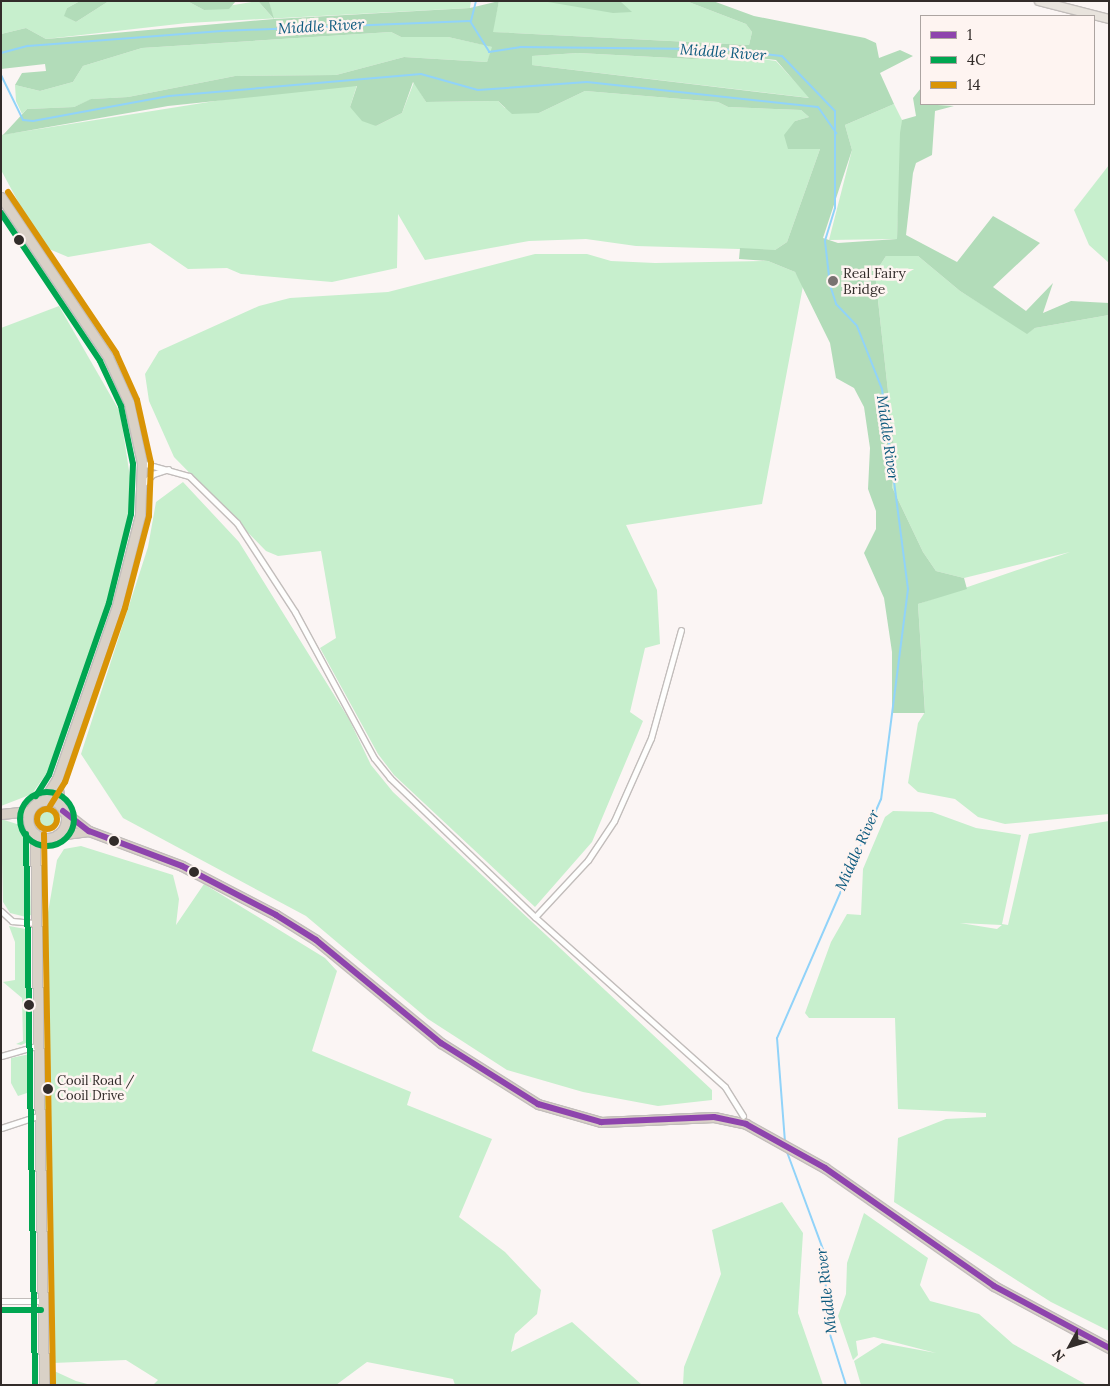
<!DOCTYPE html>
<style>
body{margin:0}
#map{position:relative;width:1110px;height:1386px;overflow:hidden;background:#fbf5f4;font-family:Lora,serif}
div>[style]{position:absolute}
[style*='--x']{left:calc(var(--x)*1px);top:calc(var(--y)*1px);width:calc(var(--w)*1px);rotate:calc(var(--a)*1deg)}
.green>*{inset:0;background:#c7efcd}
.round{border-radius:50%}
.forest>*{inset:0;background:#b2dcb9}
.stream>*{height:2px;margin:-1px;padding:0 1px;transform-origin:1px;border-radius:1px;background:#91d3f9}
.roads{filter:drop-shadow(1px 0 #c2bdbb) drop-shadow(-1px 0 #c2bdbb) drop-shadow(0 1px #c2bdbb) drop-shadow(0 -1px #c2bdbb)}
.street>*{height:5px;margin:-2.5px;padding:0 2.5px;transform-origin:2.5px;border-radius:2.5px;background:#fefefd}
.primary>*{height:8px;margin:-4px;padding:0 4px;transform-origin:4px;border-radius:4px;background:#e8e3dd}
.highway>*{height:9px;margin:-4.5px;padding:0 4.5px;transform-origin:4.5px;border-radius:4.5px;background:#d9d1c7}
.highway>.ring{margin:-4.5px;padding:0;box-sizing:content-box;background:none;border:9px solid #d9d1c7;border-radius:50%}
.bus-1>*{height:6px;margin:-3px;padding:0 3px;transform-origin:3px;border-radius:3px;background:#8e44ad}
.bus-2>*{height:6px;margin:-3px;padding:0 3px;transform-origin:3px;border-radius:3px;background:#00a651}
.bus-2>.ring{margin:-3px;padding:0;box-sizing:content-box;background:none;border:6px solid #00a651;border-radius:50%}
.bus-3>*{height:6px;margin:-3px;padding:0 3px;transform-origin:3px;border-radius:3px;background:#d99406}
.bus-3>.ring{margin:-3px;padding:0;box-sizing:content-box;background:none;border:6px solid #d99406;border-radius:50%}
.dots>*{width:14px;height:14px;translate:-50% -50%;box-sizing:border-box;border:2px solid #fef4f1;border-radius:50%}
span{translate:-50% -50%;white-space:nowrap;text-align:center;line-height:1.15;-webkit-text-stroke:5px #fef4f1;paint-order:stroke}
.bus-label{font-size:13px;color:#322c2a}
.left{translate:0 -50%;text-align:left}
.poi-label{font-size:14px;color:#322c2a}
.water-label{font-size:15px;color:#0d5a7e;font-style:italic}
.frame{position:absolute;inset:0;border:2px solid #322c2a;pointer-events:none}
.legend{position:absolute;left:920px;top:15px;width:175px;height:90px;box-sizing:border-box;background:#fef4f1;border:1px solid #aca4a1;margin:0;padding:6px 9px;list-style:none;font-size:15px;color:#322c2a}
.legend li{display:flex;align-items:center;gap:10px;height:25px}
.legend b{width:25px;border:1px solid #aca4a1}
.north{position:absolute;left:1045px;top:1321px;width:50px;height:50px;-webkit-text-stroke:4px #fef4f1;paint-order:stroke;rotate:231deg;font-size:14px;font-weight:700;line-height:20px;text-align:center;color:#322c2a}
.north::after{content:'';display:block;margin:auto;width:18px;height:22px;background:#322c2a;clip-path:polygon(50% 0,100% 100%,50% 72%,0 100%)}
</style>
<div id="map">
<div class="green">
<div style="clip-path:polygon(1px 1px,80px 1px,67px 8px,65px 16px,76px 22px,109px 1px,187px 1px,204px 10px,258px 1px,273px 18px,269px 1px,471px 1px,470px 8px,187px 23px,46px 39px,26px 28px,1px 34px)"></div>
<div style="clip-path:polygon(499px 1px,686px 1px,746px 24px,752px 32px,749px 45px,492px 32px)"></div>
<div style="clip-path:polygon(391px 32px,401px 37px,448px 37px,493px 47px,487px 62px,404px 57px,336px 75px,235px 76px,128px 97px,92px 99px,74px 107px,27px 109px,22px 114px,16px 101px,15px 85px,40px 91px,73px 82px,83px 66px,142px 48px)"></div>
<div style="clip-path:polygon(578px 53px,692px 59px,732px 55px,776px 61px,810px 98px,532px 65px,532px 56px)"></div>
<div style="clip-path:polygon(414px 82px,426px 102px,498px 101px,505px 108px,539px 113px,585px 91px,718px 102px,728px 107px,801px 110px,809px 117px,795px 121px,788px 149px,820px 149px,787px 242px,775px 250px,636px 246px,586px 239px,529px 241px,425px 260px,398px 214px,397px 268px,332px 282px,241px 274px,227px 268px,188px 269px,150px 243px,68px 257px,42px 246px,1px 170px,1px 135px,259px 94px,357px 85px,350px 107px,376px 126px,402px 113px)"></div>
<div style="clip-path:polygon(894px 104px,902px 120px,897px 239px,829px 240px,852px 150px,845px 125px)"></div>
<div style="clip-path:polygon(1109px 165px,1109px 263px,1089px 245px,1074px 210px)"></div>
<div style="clip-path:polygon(535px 254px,587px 254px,611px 261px,655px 263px,768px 261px,795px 272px,803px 286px,762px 504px,626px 525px,657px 590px,660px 644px,645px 648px,630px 712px,643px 721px,592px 842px,535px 907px,394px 775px,378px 754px,320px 648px,336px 638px,321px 551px,278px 556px,266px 551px,174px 457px,149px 401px,145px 374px,159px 351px,259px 306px,290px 298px,388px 292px)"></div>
<div style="clip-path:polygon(886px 256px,918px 256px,960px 291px,1027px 333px,1035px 328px,1109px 315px,1109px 814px,1005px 824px,978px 817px,955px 799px,918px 792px,908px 783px,918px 723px,925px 712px,918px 604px,1070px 552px,964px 578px,936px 571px,923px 552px,892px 487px,896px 464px,875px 273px)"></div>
<div style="clip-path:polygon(59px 306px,120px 412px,130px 477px,128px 533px,58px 757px,32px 794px,1px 806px,1px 328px)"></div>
<div style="clip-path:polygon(183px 482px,239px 542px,349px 719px,371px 765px,393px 792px,712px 1090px,712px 1100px,658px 1106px,583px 1092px,507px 1070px,428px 1019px,306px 916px,123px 818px,81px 754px,148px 547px,156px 502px)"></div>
<div class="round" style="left:38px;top:807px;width:20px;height:20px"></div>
<div style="clip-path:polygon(evenodd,893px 811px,932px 812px,976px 828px,1021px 835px,1002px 924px,1008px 925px,1029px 834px,1109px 821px,1109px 1331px,1051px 1302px,894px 1202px,898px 1138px,946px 1119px,986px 1117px,986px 1113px,898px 1109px,895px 1018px,809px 1018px,805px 1013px,831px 942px,847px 914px,861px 915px,863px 869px,885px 817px,893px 811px,960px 923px,1001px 925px,1002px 925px,997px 929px,960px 923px)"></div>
<div style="clip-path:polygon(1px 819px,20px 825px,29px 837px,31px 915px,26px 917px,10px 913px,3px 902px)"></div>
<div style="clip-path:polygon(81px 846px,173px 875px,179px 899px,176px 925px,204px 884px,325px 958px,337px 971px,312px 1051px,411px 1092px,407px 1105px,492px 1139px,459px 1217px,505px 1252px,541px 1290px,537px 1314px,515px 1334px,511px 1352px,572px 1322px,642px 1385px,455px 1385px,453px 1379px,367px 1362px,336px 1385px,153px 1385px,158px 1380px,126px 1360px,53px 1363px,44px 1092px,46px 924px,57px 860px,64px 849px)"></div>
<div style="clip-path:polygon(9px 926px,31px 930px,31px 1041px,21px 1045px,16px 1044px,23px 1041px,22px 998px,3px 982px,15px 980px,15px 942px)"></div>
<div style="clip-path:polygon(30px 1054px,30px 1092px,18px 1096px,11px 1083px,11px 1058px)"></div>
<div style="clip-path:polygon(782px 1202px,803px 1233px,798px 1313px,823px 1385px,683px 1385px,684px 1367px,721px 1274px,712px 1230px)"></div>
<div style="clip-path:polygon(864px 1213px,928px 1258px,920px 1285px,930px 1301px,979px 1314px,1013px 1344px,1087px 1385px,861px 1385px,854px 1361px,882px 1343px,936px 1353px,874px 1337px,856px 1341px,858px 1355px,853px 1360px,838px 1316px,846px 1294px,847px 1263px)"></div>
<div style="clip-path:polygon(52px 1370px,76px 1381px,91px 1385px,52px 1385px)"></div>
</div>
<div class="forest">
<div style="clip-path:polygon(80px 1px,109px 1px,76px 22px,64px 16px,67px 8px)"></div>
<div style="clip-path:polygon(187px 1px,236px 1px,229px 9px,204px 10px)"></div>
<div style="clip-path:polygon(evenodd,258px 1px,269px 1px,274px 19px,470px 8px,499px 1px,493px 32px,749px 45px,752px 32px,746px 24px,686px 1px,713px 1px,754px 16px,865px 38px,876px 43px,879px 58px,900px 50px,913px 56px,880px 73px,894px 104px,845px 125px,852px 150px,823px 238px,838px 243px,897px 239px,900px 133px,902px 120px,916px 116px,913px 98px,921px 88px,921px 104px,954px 106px,935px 111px,932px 155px,916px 163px,913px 173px,906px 235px,957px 262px,993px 216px,1040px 243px,993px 287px,1026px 311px,1053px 283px,1043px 313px,1071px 301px,1109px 303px,1109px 315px,1035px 328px,1027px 334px,960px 291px,918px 256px,886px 256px,875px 273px,896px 464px,892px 487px,923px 552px,936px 571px,964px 578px,967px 589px,918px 604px,925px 713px,892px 713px,892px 652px,884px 598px,864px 553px,876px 529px,876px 511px,868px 489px,870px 448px,864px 407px,854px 388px,836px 378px,830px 343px,795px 272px,768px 261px,739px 259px,740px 248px,775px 250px,787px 242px,820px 149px,788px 149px,784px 135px,795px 121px,809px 117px,801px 110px,728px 107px,718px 102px,585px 91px,539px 113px,512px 114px,498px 101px,426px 102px,413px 82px,402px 113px,376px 126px,362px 121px,350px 107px,357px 86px,168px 106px,3px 135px,27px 109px,74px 107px,91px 99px,128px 97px,235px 76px,336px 75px,404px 57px,487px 62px,492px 47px,448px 37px,401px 37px,391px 32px,142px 48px,83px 66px,73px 82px,40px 91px,15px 85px,22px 73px,46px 71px,45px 64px,1px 69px,1px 34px,26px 28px,46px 39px,274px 19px,258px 1px,578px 53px,692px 59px,732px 55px,776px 60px,809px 98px,532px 65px,532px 56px,578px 53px)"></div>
<div style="clip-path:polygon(542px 1px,621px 2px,632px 12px,613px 13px)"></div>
</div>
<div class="stream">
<div style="--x:470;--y:21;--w:36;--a:58"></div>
<div style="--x:489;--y:52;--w:31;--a:-9"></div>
<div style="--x:520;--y:47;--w:203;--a:0.6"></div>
<div style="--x:723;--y:49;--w:59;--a:6.8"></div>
<div style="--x:782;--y:56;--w:76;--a:46.1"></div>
<div style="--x:835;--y:111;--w:97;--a:90"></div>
<div style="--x:835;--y:208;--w:34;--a:107"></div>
<div style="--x:825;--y:241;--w:44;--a:83.5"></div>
<div style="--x:830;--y:285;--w:20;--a:72"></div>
<div style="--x:836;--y:304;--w:30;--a:46"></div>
<div style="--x:857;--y:326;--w:68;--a:68.4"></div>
<div style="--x:882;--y:389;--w:202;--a:82.6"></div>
<div style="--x:908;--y:589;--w:212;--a:97.3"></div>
<div style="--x:881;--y:799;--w:261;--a:113.5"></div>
<div style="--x:777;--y:1038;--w:104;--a:85.6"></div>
<div style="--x:471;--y:21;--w:21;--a:-76"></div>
<div style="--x:1;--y:53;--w:28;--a:-15"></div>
<div style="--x:28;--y:46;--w:194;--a:-4.4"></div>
<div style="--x:221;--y:31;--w:249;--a:-2.3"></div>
<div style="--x:1;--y:75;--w:50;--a:63.9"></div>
<div style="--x:23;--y:120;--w:10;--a:6"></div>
<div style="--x:33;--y:121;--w:138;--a:-10.4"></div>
<div style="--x:169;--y:96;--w:253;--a:-5"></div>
<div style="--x:421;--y:74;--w:59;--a:15.7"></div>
<div style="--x:478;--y:90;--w:109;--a:-4.2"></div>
<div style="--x:587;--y:82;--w:232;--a:6.2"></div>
<div style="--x:818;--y:107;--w:32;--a:55"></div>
<div style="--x:787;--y:1152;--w:107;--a:69.7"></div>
<div style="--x:824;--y:1252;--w:76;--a:87"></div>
<div style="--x:828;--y:1328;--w:60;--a:72.5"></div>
</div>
<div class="roads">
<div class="street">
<div style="--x:142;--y:463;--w:49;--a:15.5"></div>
<div style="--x:189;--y:476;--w:67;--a:44.4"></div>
<div style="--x:237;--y:523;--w:106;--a:56.9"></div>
<div style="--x:295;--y:612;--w:166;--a:61.6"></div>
<div style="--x:374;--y:758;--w:26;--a:51"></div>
<div style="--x:390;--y:778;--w:201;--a:43.8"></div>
<div style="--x:535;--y:917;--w:255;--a:41.8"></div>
<div style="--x:725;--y:1087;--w:34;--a:58"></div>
<div style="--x:142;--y:485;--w:16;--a:-45"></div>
<div style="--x:153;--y:474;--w:16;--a:-18"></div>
<div style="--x:1;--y:911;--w:15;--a:42"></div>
<div style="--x:12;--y:921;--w:25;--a:5"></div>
<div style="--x:535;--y:917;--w:78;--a:-47.1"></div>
<div style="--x:588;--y:860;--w:47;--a:-56.3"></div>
<div style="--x:614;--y:821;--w:91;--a:-66"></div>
<div style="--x:651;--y:738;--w:112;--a:-74.5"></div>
<div style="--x:1;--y:1056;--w:37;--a:-16"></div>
<div style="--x:1;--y:1128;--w:39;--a:-18"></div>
<div style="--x:1;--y:1301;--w:40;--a:0"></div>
</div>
<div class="primary">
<div style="--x:1039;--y:1;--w:72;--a:14.4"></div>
</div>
<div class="highway">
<div style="--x:1;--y:197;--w:192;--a:56.2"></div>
<div style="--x:108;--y:357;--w:51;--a:65.5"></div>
<div style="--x:129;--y:403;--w:61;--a:77.8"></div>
<div style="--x:142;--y:463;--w:52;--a:92.2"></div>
<div style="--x:140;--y:515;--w:94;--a:104.2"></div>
<div style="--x:117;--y:606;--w:183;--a:109.1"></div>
<div style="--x:57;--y:779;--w:26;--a:122"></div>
<div style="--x:57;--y:779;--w:27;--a:84"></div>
<div class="ring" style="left:28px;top:800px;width:29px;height:29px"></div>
<div style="--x:63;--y:811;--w:33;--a:38"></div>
<div style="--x:89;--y:831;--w:99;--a:20.6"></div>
<div style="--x:182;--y:866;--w:106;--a:27.5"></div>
<div style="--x:276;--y:915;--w:47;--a:32"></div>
<div style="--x:316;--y:940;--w:162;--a:39.5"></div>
<div style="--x:441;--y:1043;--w:115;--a:32.2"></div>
<div style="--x:538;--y:1104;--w:66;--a:15.9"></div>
<div style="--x:601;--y:1122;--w:113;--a:-2.5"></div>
<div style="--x:714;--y:1117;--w:33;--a:12"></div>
<div style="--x:746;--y:1124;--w:90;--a:29.1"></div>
<div style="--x:825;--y:1168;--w:206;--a:34.9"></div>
<div style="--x:994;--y:1286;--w:131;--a:28.3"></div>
<div style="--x:1;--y:814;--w:29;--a:-6"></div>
<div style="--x:35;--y:834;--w:551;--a:89.06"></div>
<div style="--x:57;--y:835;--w:32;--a:-7"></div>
</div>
</div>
<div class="bus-1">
<div style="--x:63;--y:811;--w:33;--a:38"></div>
<div style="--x:89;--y:831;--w:99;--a:20.6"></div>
<div style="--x:182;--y:866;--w:106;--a:27.5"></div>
<div style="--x:276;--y:915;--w:47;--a:32"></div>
<div style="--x:316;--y:940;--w:162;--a:39.5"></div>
<div style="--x:441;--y:1043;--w:115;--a:32.2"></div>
<div style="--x:538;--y:1104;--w:66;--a:15.9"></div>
<div style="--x:601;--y:1122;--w:113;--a:-2.5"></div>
<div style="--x:714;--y:1117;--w:33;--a:12"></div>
<div style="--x:746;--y:1124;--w:90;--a:29.1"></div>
<div style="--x:825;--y:1168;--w:206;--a:34.9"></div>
<div style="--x:994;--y:1286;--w:131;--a:28.3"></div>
</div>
<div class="bus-2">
<div style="--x:1;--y:213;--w:178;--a:56.2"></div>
<div style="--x:100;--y:361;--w:50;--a:65"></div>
<div style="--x:121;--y:406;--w:59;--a:78.3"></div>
<div style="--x:133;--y:464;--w:50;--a:92.3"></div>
<div style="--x:131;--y:514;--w:92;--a:103.9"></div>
<div style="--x:109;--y:603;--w:182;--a:109.2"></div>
<div style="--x:49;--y:775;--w:25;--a:122"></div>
<div class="ring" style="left:20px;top:792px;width:48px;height:48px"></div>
<div style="--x:26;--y:834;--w:551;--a:89.06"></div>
<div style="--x:1;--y:1310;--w:40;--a:0"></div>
</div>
<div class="bus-3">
<div style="--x:8;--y:192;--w:194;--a:56.1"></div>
<div style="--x:116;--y:353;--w:51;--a:65.9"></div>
<div style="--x:137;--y:400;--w:65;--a:77.5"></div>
<div style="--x:151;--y:463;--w:53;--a:92.2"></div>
<div style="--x:149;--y:516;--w:95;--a:104.6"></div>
<div style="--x:125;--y:608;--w:184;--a:109"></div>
<div style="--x:65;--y:782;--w:28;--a:122"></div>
<div class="ring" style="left:37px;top:809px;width:14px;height:14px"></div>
<div style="--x:44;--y:834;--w:551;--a:89.06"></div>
</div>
<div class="dots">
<div style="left:19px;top:240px;background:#322c2a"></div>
<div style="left:833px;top:281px;background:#787271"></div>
<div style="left:114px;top:841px;background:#322c2a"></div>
<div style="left:194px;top:872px;background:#322c2a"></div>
<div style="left:29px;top:1005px;background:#322c2a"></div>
<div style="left:48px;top:1089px;background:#322c2a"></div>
</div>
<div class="bus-label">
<span class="left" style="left:57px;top:1089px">Cooil Road /<br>Cooil Drive</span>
</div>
<div class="poi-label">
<span class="left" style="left:843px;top:281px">Real Fairy<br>Bridge</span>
</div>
<div class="water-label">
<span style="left:321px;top:26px;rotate:-3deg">Middle River</span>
<span style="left:723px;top:52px;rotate:4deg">Middle River</span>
<span style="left:888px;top:438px;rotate:82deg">Middle River</span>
<span style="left:857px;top:850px;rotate:-66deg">Middle River</span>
<span style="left:826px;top:1291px;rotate:-97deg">Middle River</span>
</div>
<div class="frame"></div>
<ul class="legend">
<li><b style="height:6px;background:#8e44ad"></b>1</li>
<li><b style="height:6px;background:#00a651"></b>4C</li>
<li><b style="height:6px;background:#d99406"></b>14</li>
</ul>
<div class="north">N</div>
</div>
